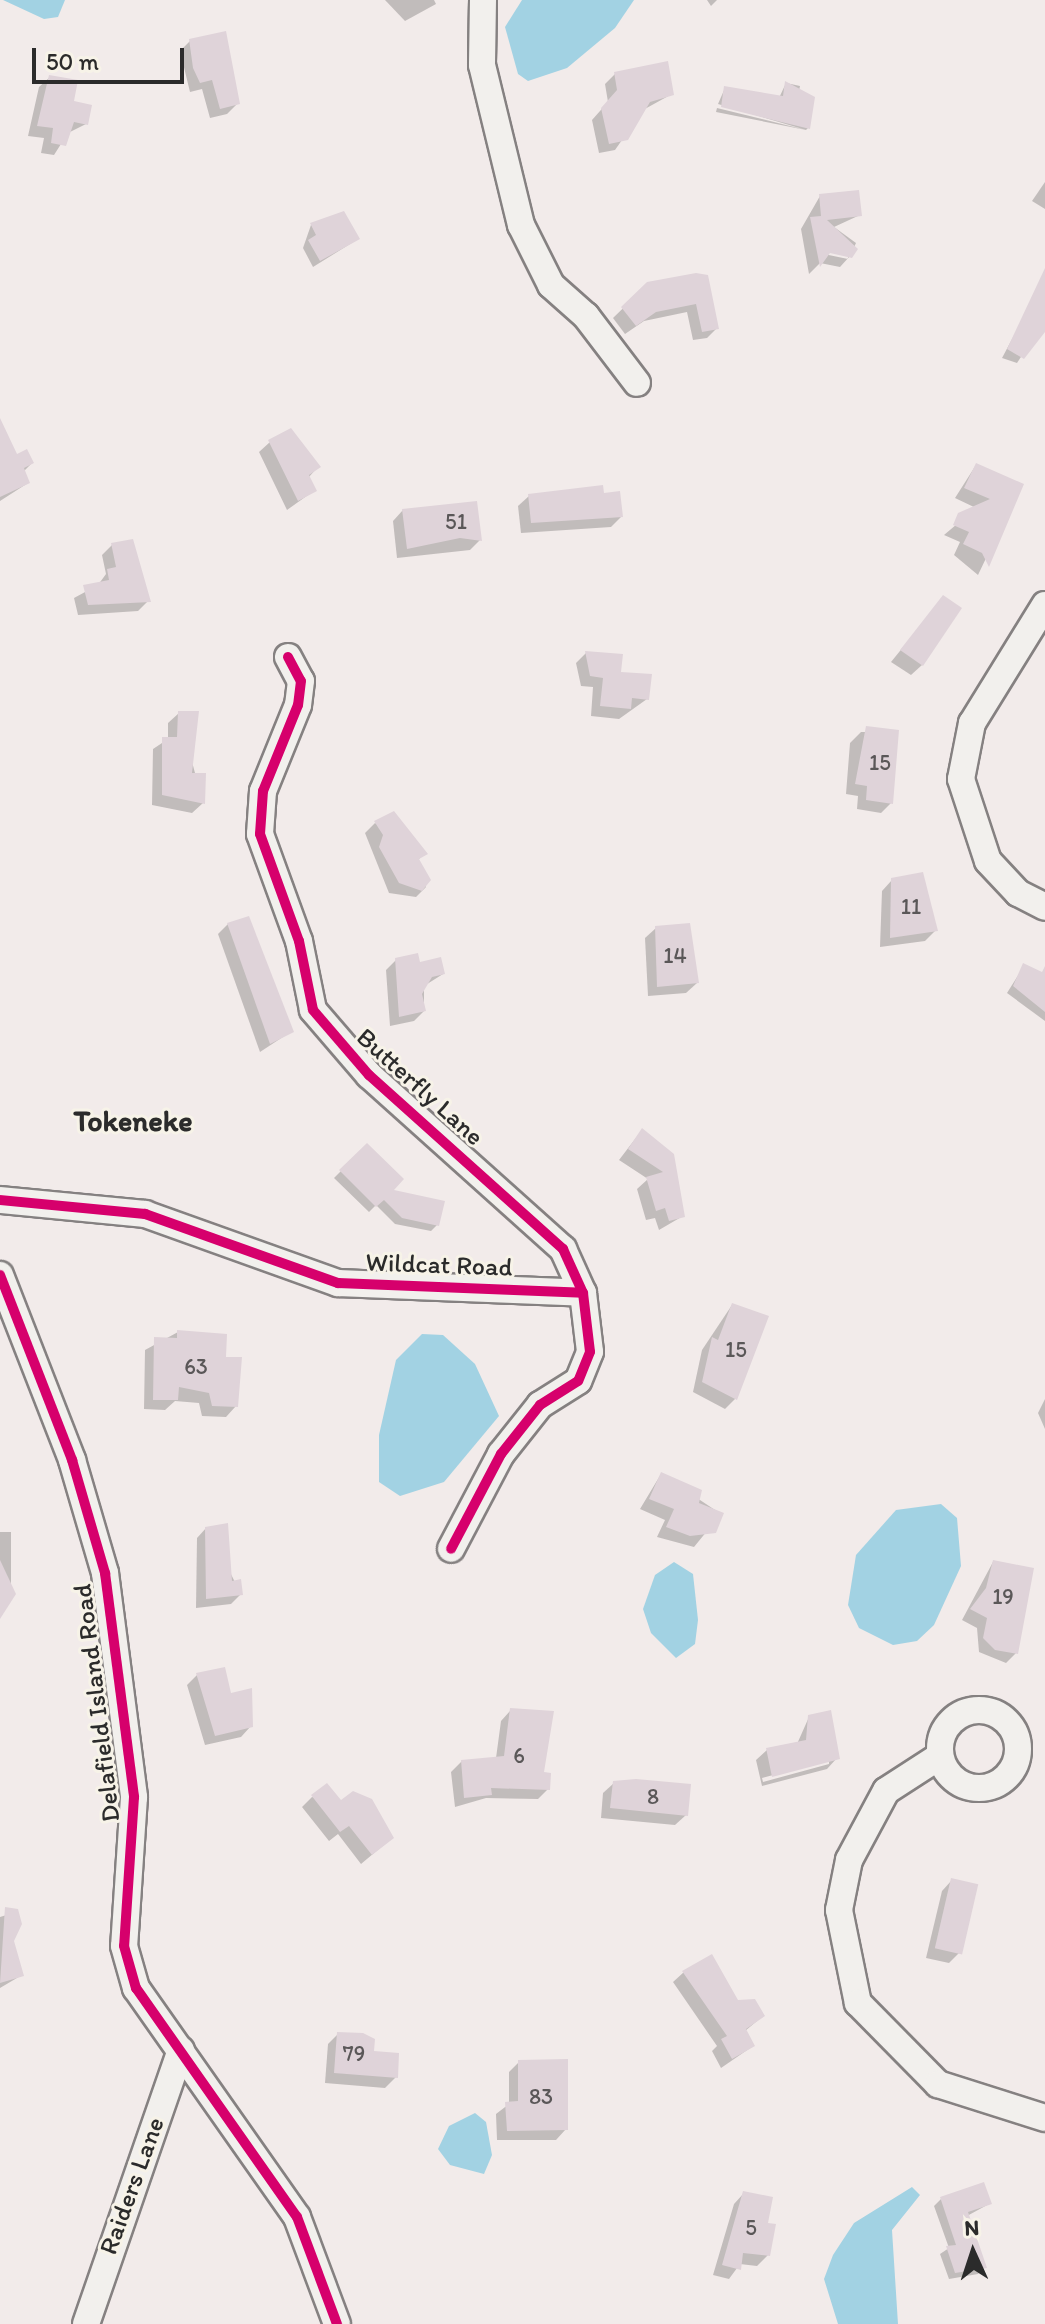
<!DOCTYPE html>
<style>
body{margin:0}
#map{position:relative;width:1045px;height:2324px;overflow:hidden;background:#f2ebea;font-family:Itim,sans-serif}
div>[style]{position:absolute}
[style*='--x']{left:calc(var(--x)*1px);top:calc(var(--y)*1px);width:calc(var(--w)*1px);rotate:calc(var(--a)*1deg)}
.water>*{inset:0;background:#a2d2e3}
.shadow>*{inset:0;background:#0003}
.building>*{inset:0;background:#dfd3d9;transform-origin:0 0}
.roads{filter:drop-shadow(2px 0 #858181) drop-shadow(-2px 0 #858181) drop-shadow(0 2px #858181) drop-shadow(0 -2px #858181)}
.minor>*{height:26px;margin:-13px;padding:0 13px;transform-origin:13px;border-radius:13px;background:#f2f0ed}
.minor>.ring{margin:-13px;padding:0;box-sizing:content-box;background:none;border:26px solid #f2f0ed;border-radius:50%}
.cycleway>*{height:10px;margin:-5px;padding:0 5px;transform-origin:5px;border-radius:5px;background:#d6006c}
span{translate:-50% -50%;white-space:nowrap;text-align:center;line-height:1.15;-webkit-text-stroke:6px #f7f3e8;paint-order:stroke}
.number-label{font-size:22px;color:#5a5758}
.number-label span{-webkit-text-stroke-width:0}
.street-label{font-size:26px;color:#2b2b2b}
.quarter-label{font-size:30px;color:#2b2b2b;font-weight:700}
.north{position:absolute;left:933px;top:2212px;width:80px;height:80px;-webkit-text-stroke:6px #f7f3e8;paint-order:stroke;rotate:357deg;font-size:22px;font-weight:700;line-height:32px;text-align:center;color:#2b2b2b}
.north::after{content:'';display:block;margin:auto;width:28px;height:36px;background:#2b2b2b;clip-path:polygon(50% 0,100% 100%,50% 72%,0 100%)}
.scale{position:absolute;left:32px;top:48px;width:152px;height:36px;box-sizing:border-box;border:4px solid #2b2b2b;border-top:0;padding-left:10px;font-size:24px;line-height:28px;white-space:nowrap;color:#2b2b2b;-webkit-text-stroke:6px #f7f3e8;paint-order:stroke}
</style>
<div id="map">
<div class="water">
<div style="clip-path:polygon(3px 0,65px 0,58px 17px,44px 19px)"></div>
<div style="clip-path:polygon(522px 0,634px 0,615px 28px,567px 68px,528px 81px,518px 74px,505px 27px)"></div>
<div style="clip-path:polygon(422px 1334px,443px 1335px,475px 1364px,499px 1416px,444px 1482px,400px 1496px,379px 1482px,379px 1435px,396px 1360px)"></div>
<div style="clip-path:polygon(941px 1504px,957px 1518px,961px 1566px,934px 1625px,917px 1641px,893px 1645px,859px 1628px,848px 1605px,856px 1555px,896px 1510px)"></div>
<div style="clip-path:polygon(674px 1562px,693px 1574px,698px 1620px,695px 1644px,676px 1658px,651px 1633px,643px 1609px,655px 1575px)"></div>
<div style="clip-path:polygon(475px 2113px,486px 2122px,492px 2155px,484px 2174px,450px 2165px,438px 2149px,449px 2126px)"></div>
<div style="clip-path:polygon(912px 2187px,920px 2195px,892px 2230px,898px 2324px,838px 2324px,824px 2279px,833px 2255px,854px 2223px)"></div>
</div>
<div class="shadow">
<div style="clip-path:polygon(385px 0,434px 0,436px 4px,405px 21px)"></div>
<div style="clip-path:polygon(707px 0,717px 0,711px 6px)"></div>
<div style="clip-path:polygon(190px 41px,237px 104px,227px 114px,210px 118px,202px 89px,190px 92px,180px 51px)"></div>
<div style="clip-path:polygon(615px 74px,672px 94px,643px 110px,615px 150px,599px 153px,592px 120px,608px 102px,605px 84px)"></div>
<div style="clip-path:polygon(50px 77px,86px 124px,68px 133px,54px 155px,41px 153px,44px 138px,28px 136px,39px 87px)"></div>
<div style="clip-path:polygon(786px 83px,800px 86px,798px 96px,808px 128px,806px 130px,718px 104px,725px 88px,779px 98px)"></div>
<div style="clip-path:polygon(717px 108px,806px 130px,716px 112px)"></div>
<div style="clip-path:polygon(1045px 182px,1045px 209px,1032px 201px)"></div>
<div style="clip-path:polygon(evenodd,820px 196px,860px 215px,834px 227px,856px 243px,850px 256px,840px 267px,820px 263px,809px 274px,801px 229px,820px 196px,820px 249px,848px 255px,848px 259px,819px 253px,820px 249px)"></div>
<div style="clip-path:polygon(311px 225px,358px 239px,313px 267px,303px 248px)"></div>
<div style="clip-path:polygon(707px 277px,717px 328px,707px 338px,693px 340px,687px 312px,644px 321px,625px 334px,613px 318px,648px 284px)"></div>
<div style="clip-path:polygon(1035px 296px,1045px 300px,1045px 320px,1017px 363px,1002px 358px)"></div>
<div style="clip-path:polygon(0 423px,16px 456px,32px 463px,23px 472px,28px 483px,0 501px)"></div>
<div style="clip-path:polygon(270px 442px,318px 467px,308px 478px,315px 490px,287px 510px,259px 452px)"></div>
<div style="clip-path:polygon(976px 465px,1021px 485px,978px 575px,954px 555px,960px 542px,944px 535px,976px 508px,955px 498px)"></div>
<div style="clip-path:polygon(603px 495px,621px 517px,611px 527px,521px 533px,518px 506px,529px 496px)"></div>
<div style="clip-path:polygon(403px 510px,480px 540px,470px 550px,397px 558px,393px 521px)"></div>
<div style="clip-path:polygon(112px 545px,148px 601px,138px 611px,78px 615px,74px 598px,98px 585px,106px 574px,102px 555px)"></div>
<div style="clip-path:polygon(943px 598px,922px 665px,911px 675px,891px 662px)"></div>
<div style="clip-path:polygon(586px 653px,619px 674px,647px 699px,619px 719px,591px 716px,593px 687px,581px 686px,576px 663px)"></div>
<div style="clip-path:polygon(179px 713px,203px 803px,192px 813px,152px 805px,153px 749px,168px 739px,168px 723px)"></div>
<div style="clip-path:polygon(861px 732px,897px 732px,891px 803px,881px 813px,857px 809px,858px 796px,846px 794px,850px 743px)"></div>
<div style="clip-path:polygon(375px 823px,425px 853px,417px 861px,426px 887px,416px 897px,389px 893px,365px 833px)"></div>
<div style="clip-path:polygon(892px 880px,936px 930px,925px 941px,880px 947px,882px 891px)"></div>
<div style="clip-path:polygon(228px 924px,292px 1031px,260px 1052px,218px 934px)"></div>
<div style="clip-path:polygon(656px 928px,697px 983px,686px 993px,648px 996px,645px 938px)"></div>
<div style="clip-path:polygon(396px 960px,443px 974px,424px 986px,424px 1011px,414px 1021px,390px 1026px,386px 970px)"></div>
<div style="clip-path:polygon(1024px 966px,1045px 977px,1045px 1021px,1007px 993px)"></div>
<div style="clip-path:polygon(642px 1130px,672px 1155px,683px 1216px,659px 1230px,655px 1218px,646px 1220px,637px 1189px,648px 1179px,619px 1160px)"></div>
<div style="clip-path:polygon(367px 1145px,390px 1191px,437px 1225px,431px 1231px,395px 1224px,376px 1205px,369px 1212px,334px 1178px)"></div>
<div style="clip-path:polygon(732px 1305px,735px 1399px,725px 1409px,693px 1392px,702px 1350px)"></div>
<div style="clip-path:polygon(178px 1332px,224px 1359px,236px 1406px,226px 1417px,202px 1416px,199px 1403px,175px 1401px,165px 1410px,144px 1409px,145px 1350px)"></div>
<div style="clip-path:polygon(1045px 1399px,1045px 1429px,1038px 1413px)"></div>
<div style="clip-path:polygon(661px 1474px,721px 1514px,694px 1547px,657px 1537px,665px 1520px,640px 1509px)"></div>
<div style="clip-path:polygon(207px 1527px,241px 1594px,231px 1604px,196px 1608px,197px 1538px)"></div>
<div style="clip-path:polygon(0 1532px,11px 1532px,11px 1597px,0 1608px)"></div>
<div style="clip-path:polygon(993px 1562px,1016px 1653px,1006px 1663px,979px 1652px,977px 1628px,962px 1620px)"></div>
<div style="clip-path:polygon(197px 1675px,229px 1695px,251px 1690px,251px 1726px,241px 1737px,205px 1745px,187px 1685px)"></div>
<div style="clip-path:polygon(511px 1710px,548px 1789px,538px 1799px,486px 1798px,455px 1807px,451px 1772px,462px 1761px,496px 1758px,501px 1721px)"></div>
<div style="clip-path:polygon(evenodd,809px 1717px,837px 1758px,827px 1769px,762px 1786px,756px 1760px,767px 1750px,797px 1744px,809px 1717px,829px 1760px,829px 1764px,763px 1782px,762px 1778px,829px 1760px)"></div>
<div style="clip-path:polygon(614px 1783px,686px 1815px,675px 1825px,601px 1818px,603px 1793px)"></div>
<div style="clip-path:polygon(312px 1797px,340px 1803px,392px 1838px,361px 1864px,338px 1834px,329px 1841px,302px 1807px)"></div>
<div style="clip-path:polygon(952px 1880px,959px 1953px,949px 1963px,926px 1958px,942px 1891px)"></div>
<div style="clip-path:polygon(16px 1912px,12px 1941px,22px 1975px,0 1988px,0 1917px)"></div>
<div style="clip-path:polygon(684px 1972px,763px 2016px,745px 2031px,753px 2046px,721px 2068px,712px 2051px,717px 2046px,673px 1982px)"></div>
<div style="clip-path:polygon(338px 2034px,372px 2053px,396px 2077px,385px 2088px,325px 2083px,328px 2044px)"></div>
<div style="clip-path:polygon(519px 2062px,566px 2129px,556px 2140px,497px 2140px,496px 2114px,509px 2104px,509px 2072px)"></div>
<div style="clip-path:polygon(744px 2193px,766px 2224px,768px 2255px,757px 2266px,740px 2264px,729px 2279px,713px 2275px,734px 2204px)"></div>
<div style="clip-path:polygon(941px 2199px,989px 2204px,967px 2216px,984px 2267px,978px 2274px,949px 2279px,940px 2254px,949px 2248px,934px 2206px)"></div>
</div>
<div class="building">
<div style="clip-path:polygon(226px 31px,240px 104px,220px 109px,212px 80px,200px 83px,193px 68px,189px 39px)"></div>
<div style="clip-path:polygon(668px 61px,674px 95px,650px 102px,628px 140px,609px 144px,601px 108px,617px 90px,614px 72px)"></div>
<div style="clip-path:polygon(49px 75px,78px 80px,74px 101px,92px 105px,88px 125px,74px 122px,66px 146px,51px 143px,53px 128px,37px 126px)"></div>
<div style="clip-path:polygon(785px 81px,815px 97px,810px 129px,721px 107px,724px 86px,783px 96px)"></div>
<div style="clip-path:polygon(859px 190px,862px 216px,827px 220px,858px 249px,852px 258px,830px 253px,820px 267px,810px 217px,821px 216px,819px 194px)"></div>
<div style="clip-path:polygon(344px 211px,360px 239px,320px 261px,308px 240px,316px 235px,310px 223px)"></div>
<div style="clip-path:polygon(1045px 268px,1045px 332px,1024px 359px,1007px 349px)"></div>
<div style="clip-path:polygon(696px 273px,708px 275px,719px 329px,702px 332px,696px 304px,656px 312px,636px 326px,621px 307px,647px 282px)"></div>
<div style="clip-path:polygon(0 418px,17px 454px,27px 449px,34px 463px,24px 468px,30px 483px,0 497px)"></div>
<div style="clip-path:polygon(291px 428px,321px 467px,309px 475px,317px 491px,298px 501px,268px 440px)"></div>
<div style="clip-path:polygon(976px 463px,1024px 484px,989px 567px,982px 553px,963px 544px,969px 532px,953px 525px,958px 513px,990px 499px,964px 488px)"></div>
<div style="clip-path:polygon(603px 485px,604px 493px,620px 491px,623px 517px,531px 523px,528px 494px)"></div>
<div style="clip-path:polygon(477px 501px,482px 541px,460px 538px,407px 549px,402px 509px)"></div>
<div style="clip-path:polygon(133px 539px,151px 602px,88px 605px,83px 585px,109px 580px,107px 569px,116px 567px,111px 543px)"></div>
<div style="clip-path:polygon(943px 595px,962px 608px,923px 666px,900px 650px)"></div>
<div style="clip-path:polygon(585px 651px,623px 654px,621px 672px,652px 674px,649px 700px,632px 698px,631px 709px,600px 706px,603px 678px,590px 676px)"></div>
<div style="clip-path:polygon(178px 711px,199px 711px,192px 773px,206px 773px,205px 804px,162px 795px,162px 737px,177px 737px)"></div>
<div style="clip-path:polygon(866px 726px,899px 730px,893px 804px,866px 800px,867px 786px,855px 784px)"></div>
<div style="clip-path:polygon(394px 811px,428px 854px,419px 859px,431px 880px,422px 891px,399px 883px,379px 847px,383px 835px,374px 821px)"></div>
<div style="clip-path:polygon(923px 872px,938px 931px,890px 938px,891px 878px)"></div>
<div style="clip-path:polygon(249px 916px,294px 1032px,270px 1044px,227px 923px)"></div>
<div style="clip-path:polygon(690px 923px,699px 983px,657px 987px,655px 926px)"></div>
<div style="clip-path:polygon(418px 953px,420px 962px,441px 957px,445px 974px,432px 977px,422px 994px,426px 1011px,399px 1017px,395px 958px)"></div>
<div style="clip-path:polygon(1023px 963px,1042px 972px,1045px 966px,1045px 1012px,1013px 986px)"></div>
<div style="clip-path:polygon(642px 1128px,674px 1154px,685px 1217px,669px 1221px,665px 1208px,656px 1211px,646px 1177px,663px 1172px,628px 1149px)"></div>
<div style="clip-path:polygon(367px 1143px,404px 1179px,394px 1190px,445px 1201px,439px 1226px,402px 1218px,384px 1200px,376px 1207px,339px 1170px)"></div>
<div style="clip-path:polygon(732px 1303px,769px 1316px,737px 1400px,702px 1382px,712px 1337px,718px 1340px)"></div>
<div style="clip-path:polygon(177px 1330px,227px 1334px,226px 1357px,242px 1357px,238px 1407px,212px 1406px,209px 1393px,179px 1387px,178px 1400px,153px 1400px,154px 1337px,177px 1338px)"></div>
<div style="clip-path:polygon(661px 1472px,702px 1490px,699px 1503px,724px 1513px,716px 1533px,690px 1536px,666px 1527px,674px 1509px,649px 1499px)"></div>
<div style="clip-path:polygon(228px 1523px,232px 1581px,241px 1579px,243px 1595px,206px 1599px,205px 1527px)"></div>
<div style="clip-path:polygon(0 1560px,16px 1594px,0 1619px)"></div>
<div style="clip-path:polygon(993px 1560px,1034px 1568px,1018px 1654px,995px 1650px,983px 1638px,987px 1618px,970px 1609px,986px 1588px)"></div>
<div style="clip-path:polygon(225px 1667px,231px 1693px,252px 1688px,253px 1727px,215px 1736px,196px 1673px)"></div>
<div style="clip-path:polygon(510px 1708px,554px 1711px,544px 1772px,551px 1773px,550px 1790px,491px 1788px,492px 1795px,464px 1798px,461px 1760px,504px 1756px)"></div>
<div style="clip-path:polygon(831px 1710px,840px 1759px,772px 1777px,766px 1748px,806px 1740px,808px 1715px)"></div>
<div style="clip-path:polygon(636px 1779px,691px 1784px,688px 1816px,610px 1808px,613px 1781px)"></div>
<div style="clip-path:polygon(327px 1783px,341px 1800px,353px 1791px,372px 1799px,394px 1838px,372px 1855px,349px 1826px,340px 1832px,311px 1795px)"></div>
<div style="left:951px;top:1878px;width:28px;height:72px;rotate:13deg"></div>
<div style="clip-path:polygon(5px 1907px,18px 1909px,22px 1924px,14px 1941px,24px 1976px,0 1983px)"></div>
<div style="clip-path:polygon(712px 1954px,738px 2000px,755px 1999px,765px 2016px,746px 2029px,755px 2046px,732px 2059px,721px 2039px,727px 2036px,682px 1971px)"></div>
<div style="clip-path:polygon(337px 2032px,363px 2033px,375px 2039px,374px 2051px,399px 2053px,398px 2078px,334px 2073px)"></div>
<div style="clip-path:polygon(568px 2059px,568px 2130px,507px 2131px,505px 2102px,518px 2101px,518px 2060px)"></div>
<div style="clip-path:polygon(984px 2182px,992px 2204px,968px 2212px,987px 2268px,955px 2273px,946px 2246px,956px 2245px,940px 2197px)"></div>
<div style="clip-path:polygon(743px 2191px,773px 2197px,768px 2223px,776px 2224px,770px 2256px,743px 2253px,741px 2270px,722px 2265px)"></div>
</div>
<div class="roads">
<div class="minor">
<div style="--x:483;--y:0;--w:65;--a:90.9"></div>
<div style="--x:482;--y:65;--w:165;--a:76.3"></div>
<div style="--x:521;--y:225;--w:67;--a:63.4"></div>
<div style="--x:551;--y:285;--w:47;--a:41.5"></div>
<div style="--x:586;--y:316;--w:84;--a:52.7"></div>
<div style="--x:1045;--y:605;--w:139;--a:121.7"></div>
<div style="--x:972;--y:723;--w:57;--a:101.1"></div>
<div style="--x:961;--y:779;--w:86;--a:71.8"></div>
<div style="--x:988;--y:861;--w:44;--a:46.8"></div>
<div style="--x:1018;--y:893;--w:30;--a:27"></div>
<div style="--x:288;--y:657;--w:27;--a:62"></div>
<div style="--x:301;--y:681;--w:24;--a:97"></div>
<div style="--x:298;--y:705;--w:93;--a:112.1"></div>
<div style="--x:263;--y:791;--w:43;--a:94"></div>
<div style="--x:260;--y:834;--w:114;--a:70"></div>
<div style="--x:299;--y:941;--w:70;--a:78.5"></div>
<div style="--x:313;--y:1010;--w:86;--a:49.3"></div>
<div style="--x:369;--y:1075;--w:261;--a:41.9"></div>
<div style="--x:563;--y:1249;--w:48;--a:65.6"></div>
<div style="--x:0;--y:1200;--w:146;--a:5.5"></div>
<div style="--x:145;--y:1214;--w:205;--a:19.7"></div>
<div style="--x:338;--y:1283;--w:245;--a:2.3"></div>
<div style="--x:583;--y:1293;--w:59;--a:83.2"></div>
<div style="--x:590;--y:1352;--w:31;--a:112"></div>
<div style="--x:578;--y:1381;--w:45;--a:147.7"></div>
<div style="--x:540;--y:1405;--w:63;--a:128.5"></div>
<div style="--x:501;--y:1454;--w:107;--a:117.8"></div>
<div style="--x:0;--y:1275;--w:199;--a:68.7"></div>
<div style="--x:72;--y:1460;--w:118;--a:73.7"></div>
<div style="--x:105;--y:1573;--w:226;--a:82.6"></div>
<div style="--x:134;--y:1797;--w:149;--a:93.8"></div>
<div style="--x:124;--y:1946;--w:44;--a:74.1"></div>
<div style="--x:136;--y:1988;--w:280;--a:54.9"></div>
<div style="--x:297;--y:2217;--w:114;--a:69.5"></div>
<div class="ring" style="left:940px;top:1710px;width:52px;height:52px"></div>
<div style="--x:940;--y:1756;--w:64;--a:147.1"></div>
<div style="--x:886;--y:1791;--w:78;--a:118.2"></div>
<div style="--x:849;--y:1860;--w:51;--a:101.3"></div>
<div style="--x:839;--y:1910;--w:95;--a:78.5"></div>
<div style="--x:858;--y:2003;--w:114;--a:45.4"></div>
<div style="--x:938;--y:2084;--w:112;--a:17.6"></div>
<div style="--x:86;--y:2324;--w:290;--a:-70.9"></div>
</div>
</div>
<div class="cycleway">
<div style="--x:288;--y:657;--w:27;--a:62"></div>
<div style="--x:301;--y:681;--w:24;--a:97"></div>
<div style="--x:298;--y:705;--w:93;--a:112.1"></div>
<div style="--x:263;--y:791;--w:43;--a:94"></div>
<div style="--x:260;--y:834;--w:114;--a:70"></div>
<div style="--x:299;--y:941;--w:70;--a:78.5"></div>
<div style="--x:313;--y:1010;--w:86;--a:49.3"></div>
<div style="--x:369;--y:1075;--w:261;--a:41.9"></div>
<div style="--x:563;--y:1249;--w:48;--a:65.6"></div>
<div style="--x:0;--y:1200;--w:146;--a:5.5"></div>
<div style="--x:145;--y:1214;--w:205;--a:19.7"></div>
<div style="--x:338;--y:1283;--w:245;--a:2.3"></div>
<div style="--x:583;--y:1293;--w:59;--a:83.2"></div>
<div style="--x:590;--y:1352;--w:31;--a:112"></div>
<div style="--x:578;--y:1381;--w:45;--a:147.7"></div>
<div style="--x:540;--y:1405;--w:63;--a:128.5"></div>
<div style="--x:501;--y:1454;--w:107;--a:117.8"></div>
<div style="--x:0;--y:1275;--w:199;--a:68.7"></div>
<div style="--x:72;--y:1460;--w:118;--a:73.7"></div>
<div style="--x:105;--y:1573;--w:226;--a:82.6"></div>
<div style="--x:134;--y:1797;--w:149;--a:93.8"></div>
<div style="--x:124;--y:1946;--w:44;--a:74.1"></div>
<div style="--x:136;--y:1988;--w:280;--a:54.9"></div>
<div style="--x:297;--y:2217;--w:114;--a:69.5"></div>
</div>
<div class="number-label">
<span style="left:456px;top:522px">51</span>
<span style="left:880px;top:763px">15</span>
<span style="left:911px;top:907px">11</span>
<span style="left:675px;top:956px">14</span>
<span style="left:736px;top:1350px">15</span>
<span style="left:196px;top:1367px">63</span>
<span style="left:1003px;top:1597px">19</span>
<span style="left:519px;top:1756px">6</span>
<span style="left:653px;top:1797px">8</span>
<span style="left:354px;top:2054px">79</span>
<span style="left:541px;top:2097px">83</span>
<span style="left:751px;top:2228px">5</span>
</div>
<div class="street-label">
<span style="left:420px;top:1087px;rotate:42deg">Butterfly Lane</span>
<span style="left:439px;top:1265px;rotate:2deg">Wildcat Road</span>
<span style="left:97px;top:1703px;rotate:-97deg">Delafield Island Road</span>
<span style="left:132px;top:2186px;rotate:-70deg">Raiders Lane</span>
</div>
<div class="quarter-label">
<span style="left:133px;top:1121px">Tokeneke</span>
</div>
<div class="north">N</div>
<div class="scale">50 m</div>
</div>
